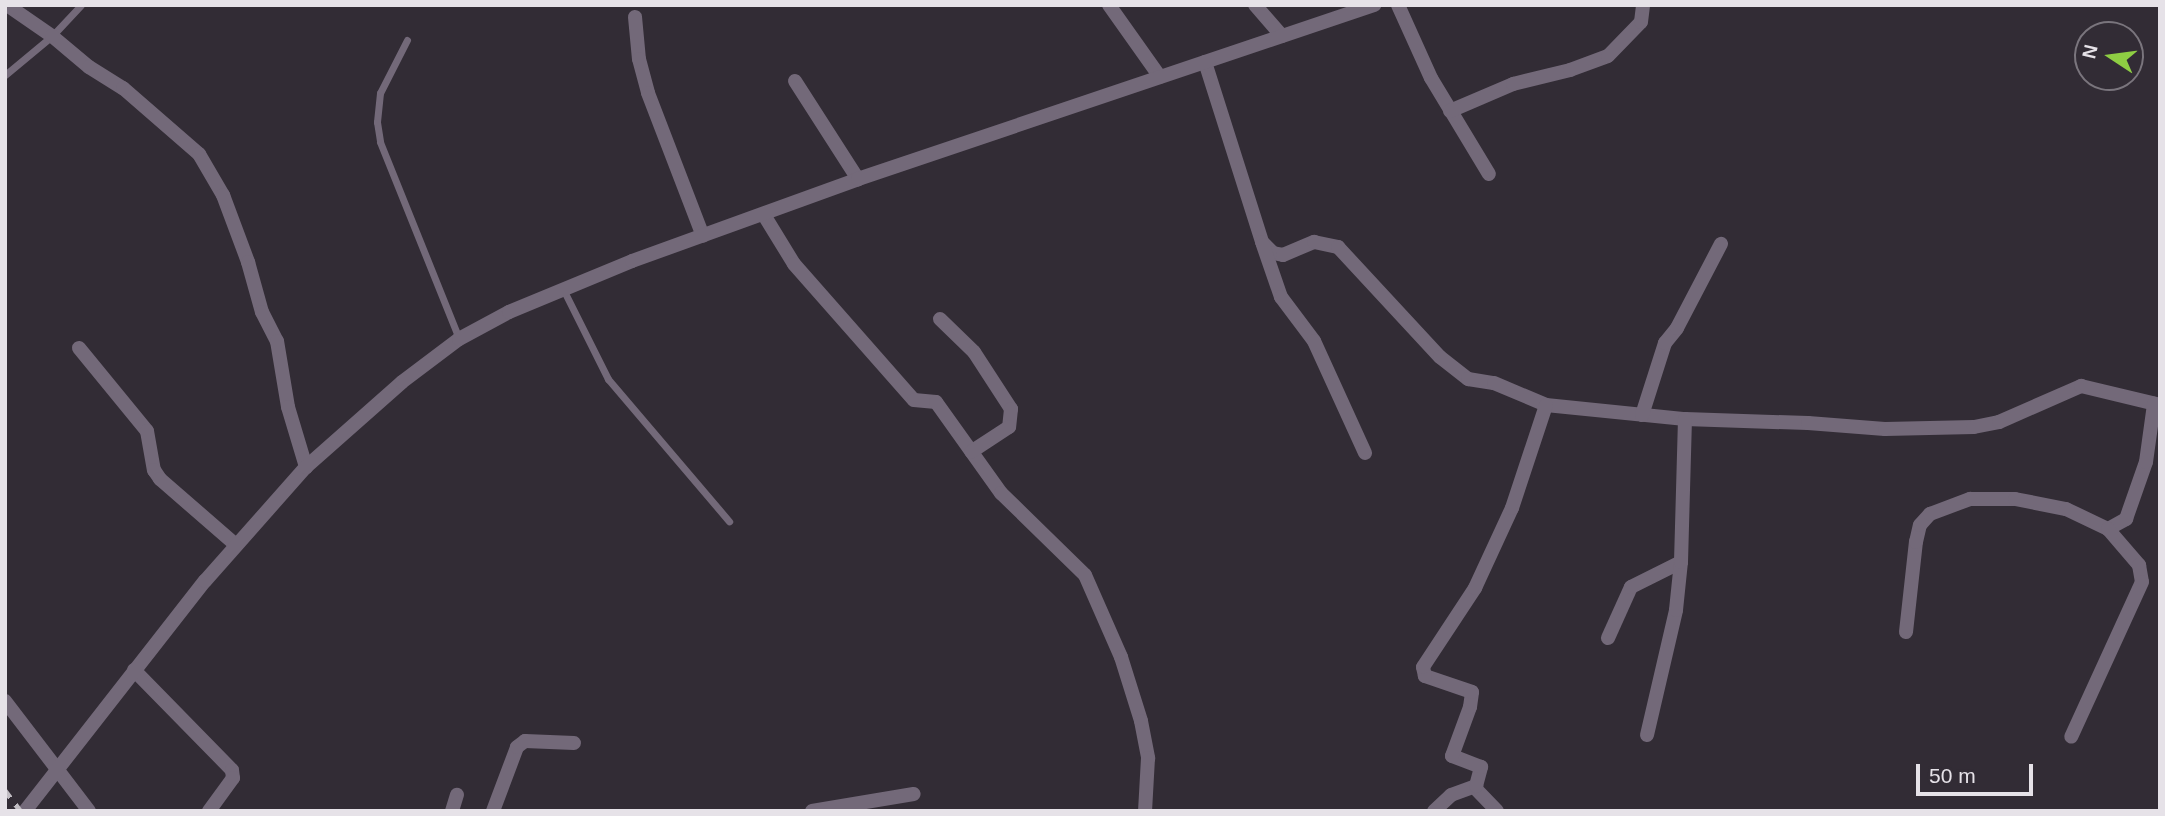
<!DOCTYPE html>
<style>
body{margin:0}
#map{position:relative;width:2165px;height:816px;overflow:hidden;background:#322c35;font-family:Helvetica,sans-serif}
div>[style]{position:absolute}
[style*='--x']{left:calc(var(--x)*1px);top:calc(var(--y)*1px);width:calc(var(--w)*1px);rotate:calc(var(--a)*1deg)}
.service>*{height:7px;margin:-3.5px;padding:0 3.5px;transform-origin:3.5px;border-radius:3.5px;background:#736979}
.minor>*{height:14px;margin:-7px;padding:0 7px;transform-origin:7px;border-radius:7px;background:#736979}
.rail>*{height:4.5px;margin-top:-2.25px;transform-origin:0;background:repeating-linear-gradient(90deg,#c1bdc3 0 9px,transparent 0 18px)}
span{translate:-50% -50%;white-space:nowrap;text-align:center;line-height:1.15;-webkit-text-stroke:7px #322c35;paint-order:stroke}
.frame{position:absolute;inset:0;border:7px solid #e6e2e8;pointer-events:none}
.north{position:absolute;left:2074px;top:21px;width:70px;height:70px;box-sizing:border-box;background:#322c35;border:2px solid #7a757d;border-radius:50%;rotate:283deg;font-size:19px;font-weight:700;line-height:28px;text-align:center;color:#e6e2e8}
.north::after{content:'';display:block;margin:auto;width:24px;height:32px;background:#8ece43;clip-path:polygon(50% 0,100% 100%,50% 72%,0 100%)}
.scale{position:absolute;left:1916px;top:764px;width:117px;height:32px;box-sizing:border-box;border:4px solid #e6e2e8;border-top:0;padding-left:9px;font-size:21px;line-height:24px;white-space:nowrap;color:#e6e2e8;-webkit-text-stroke:5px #322c35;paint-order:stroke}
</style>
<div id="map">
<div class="service">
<div style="--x:407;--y:40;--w:59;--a:117"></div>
<div style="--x:380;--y:93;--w:29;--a:96"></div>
<div style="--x:377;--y:122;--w:20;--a:81"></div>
<div style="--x:380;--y:142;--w:212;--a:68.1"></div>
<div style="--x:5;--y:75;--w:61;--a:-39.7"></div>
<div style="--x:52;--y:36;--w:42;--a:-46.9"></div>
<div style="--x:563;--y:289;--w:101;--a:63.4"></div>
<div style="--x:608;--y:379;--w:187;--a:49.6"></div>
</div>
<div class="minor">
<div style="--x:7;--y:5;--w:55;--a:34.6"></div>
<div style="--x:52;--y:36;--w:48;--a:40"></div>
<div style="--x:89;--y:67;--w:40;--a:32"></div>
<div style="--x:123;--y:88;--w:101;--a:41"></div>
<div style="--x:199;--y:154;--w:48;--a:59.7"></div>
<div style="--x:223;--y:195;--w:72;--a:69.5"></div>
<div style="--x:248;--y:262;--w:52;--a:74.4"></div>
<div style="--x:262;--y:312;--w:33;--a:63"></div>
<div style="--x:277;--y:341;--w:67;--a:80.5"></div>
<div style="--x:288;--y:407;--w:63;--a:73.3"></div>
<div style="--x:1109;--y:5;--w:88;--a:54.7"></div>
<div style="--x:1255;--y:5;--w:41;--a:48.9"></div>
<div style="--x:1398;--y:5;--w:80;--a:65.7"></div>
<div style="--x:1431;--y:78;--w:112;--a:58.9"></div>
<div style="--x:635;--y:17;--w:42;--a:84.6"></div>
<div style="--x:639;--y:59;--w:35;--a:75"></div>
<div style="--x:648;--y:93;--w:153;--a:69"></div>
<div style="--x:1205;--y:62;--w:189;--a:72.4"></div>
<div style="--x:1262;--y:242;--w:16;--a:45"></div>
<div style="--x:1273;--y:253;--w:10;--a:11"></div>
<div style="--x:1283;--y:255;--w:34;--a:-23"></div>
<div style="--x:1314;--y:242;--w:25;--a:12"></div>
<div style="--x:1338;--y:247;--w:150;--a:47.2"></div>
<div style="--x:1440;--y:357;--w:36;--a:38"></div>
<div style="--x:1468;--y:379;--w:26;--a:9"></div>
<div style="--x:1494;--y:383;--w:56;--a:22.9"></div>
<div style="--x:1546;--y:405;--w:140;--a:5.8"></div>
<div style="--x:1685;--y:419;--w:123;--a:1.9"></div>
<div style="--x:1808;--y:423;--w:77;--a:4.5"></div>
<div style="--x:1885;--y:429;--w:89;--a:-1.3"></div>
<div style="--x:1974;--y:427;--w:25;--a:-11"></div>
<div style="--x:1999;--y:422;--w:90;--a:-23.7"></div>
<div style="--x:2081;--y:386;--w:81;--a:13.5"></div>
<div style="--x:795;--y:81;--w:117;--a:57.3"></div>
<div style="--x:1450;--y:111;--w:69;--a:-23.2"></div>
<div style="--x:1513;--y:84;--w:59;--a:-13.8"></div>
<div style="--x:1570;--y:70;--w:40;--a:-20.2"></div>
<div style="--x:1608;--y:56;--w:47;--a:-45.9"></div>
<div style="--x:1641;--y:22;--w:17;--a:-83"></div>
<div style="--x:764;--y:215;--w:57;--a:58.5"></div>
<div style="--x:794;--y:264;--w:181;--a:48.6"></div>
<div style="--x:914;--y:400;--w:22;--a:5"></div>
<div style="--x:936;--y:402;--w:112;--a:54.5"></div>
<div style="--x:1001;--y:493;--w:117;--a:44.3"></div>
<div style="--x:1085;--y:575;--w:90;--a:66.3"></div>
<div style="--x:1121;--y:657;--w:67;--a:72.6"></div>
<div style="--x:1141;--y:721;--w:38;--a:79"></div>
<div style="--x:1148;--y:758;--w:53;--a:93.2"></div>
<div style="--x:1263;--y:245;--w:55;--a:70.9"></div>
<div style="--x:1281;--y:297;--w:55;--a:53.1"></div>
<div style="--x:1314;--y:341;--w:123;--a:65.5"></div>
<div style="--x:940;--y:319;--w:47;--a:44.1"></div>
<div style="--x:974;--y:352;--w:68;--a:57"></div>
<div style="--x:1011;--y:409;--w:18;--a:96"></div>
<div style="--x:1009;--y:427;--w:45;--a:146.7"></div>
<div style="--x:79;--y:348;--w:107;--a:50.7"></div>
<div style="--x:147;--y:431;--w:40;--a:80"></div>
<div style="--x:154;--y:470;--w:11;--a:56"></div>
<div style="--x:160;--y:479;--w:101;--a:41"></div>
<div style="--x:1642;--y:415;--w:76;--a:-72.3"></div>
<div style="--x:1665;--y:343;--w:19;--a:-51"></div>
<div style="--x:1677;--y:328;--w:95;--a:-62.4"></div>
<div style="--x:2108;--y:529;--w:21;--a:-29"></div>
<div style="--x:2126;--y:519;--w:60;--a:-70.7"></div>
<div style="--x:2146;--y:462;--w:59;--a:-82.1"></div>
<div style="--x:1906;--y:632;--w:91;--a:-83.7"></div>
<div style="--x:1916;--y:542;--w:17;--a:-77"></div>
<div style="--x:1920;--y:525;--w:15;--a:-48"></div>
<div style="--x:1930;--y:514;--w:43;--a:-20.6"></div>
<div style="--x:1970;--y:499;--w:45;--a:0"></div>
<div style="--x:2015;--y:499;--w:52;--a:11.1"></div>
<div style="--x:2066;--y:509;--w:47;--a:25.5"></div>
<div style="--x:2108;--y:529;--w:48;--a:49.3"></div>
<div style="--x:2139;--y:565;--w:17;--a:80"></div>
<div style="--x:2142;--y:582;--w:170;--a:114.6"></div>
<div style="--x:1608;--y:638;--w:56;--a:-65.7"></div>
<div style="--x:1631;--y:587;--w:56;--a:-26.6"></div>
<div style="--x:134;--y:670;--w:140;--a:45.6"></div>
<div style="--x:232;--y:770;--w:8;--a:83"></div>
<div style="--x:233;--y:778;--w:41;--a:126"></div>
<div style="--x:5;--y:701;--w:138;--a:52.6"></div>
<div style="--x:1647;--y:735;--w:128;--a:-76.9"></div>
<div style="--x:1676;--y:610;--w:48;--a:-84.1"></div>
<div style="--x:1681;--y:562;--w:143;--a:-88.4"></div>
<div style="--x:1474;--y:787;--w:33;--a:46"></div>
<div style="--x:25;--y:811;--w:292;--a:-52"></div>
<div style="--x:205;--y:581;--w:152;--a:-48.5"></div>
<div style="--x:306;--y:467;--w:128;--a:-41.5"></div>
<div style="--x:402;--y:382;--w:71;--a:-37"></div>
<div style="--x:459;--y:339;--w:57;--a:-28.4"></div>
<div style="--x:509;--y:312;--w:133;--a:-22.5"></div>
<div style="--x:632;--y:261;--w:240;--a:-19.9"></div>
<div style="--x:858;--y:179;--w:545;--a:-18.63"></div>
<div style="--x:452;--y:811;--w:17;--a:-73"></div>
<div style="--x:493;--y:811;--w:68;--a:-69.4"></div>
<div style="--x:517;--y:747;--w:10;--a:-37"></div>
<div style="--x:525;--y:741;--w:49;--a:2.3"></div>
<div style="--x:812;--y:811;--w:103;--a:-9.5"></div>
<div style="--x:1434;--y:811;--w:23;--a:-43"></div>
<div style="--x:1451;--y:795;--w:27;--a:-20"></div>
<div style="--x:1476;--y:786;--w:20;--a:-75"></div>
<div style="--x:1481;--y:767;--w:31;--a:-159"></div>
<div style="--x:1452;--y:756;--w:52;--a:-69.8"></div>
<div style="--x:1470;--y:707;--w:15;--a:-82"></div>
<div style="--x:1472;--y:692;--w:50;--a:-161.2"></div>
<div style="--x:1425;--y:676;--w:9;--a:-103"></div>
<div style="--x:1423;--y:667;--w:95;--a:-56.6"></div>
<div style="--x:1475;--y:588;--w:88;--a:-65.2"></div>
<div style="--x:1512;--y:508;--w:108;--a:-71.7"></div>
</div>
<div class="rail">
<div style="--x:5;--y:790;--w:26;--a:53"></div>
</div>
<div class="frame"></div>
<div class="north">N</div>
<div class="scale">50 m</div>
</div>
